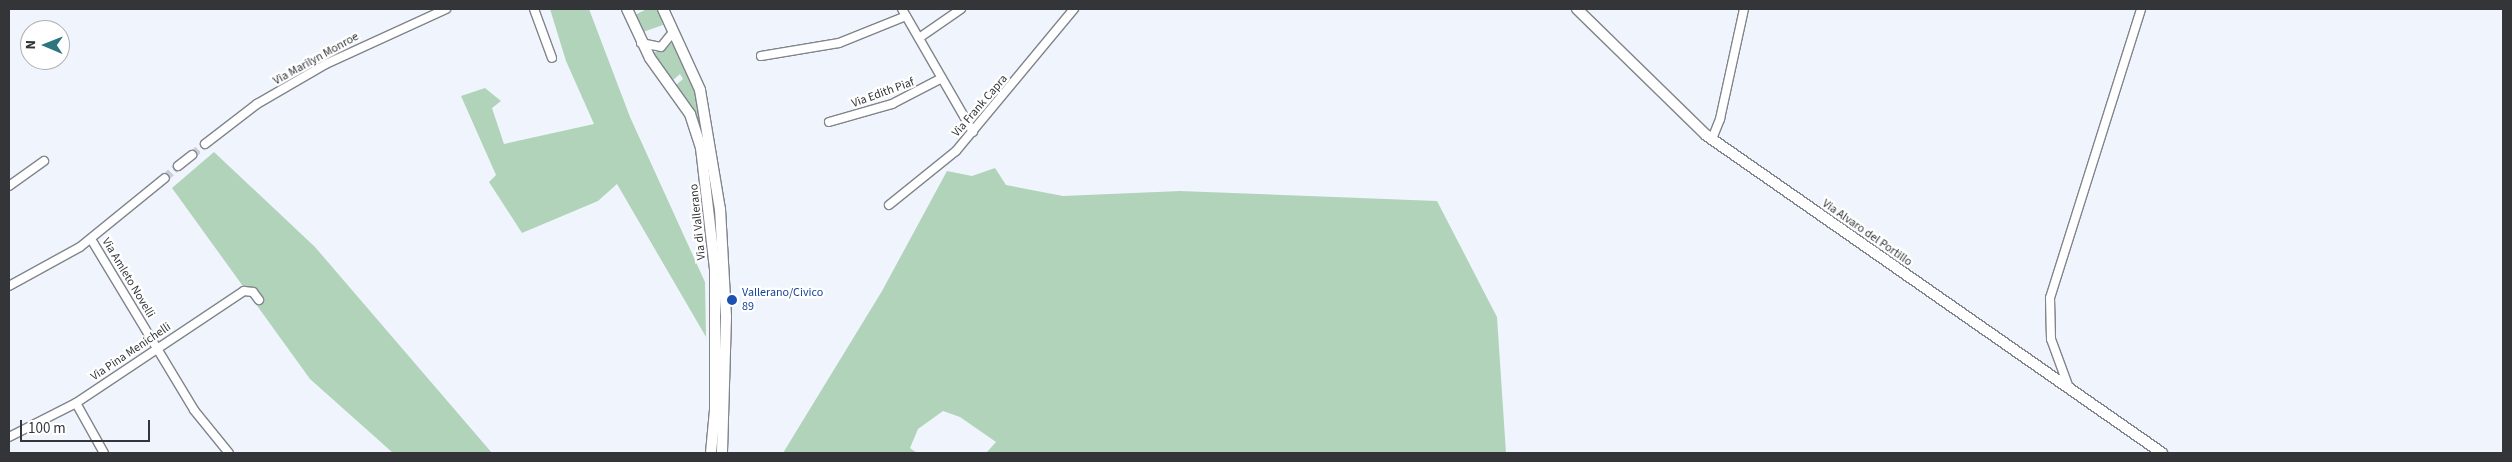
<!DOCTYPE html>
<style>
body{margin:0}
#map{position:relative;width:2512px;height:462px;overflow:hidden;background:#f0f5fd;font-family:"Source Sans 3",sans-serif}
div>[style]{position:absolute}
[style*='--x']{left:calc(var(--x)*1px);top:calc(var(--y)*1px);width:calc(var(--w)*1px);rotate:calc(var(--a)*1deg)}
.green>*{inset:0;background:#b1d3ba}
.minor-tunnel>*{height:8px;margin-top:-4px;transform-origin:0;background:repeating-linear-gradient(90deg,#cacfd6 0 8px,transparent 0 12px)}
.roads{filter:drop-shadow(1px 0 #80848b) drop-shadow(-1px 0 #80848b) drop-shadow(0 1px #80848b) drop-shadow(0 -1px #80848b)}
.minor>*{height:8px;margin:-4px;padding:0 4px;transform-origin:4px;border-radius:4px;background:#fff}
.tertiary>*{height:10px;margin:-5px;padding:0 5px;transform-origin:5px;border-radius:5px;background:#fff}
.dots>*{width:14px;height:14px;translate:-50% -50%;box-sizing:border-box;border:2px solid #fff;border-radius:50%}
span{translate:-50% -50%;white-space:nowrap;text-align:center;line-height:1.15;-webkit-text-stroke:4.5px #fff;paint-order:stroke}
.street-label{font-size:12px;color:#333538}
.transit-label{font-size:12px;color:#164399}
.left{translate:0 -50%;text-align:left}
.frame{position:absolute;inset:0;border:10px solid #333538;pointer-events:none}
.north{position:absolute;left:20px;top:20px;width:50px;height:50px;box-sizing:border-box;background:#fff;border:1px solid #adaeaf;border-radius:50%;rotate:271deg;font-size:14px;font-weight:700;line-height:20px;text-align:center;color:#333538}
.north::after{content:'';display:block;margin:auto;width:18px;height:22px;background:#2e767f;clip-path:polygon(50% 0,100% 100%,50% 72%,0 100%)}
.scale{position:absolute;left:20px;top:420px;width:130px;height:22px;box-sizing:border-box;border:2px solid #333538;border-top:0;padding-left:6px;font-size:15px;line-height:18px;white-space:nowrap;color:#333538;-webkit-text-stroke:4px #fff;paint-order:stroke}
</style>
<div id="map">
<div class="green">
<div style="clip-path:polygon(550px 9px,589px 9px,630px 117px,705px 282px,706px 337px,617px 184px,598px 201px,522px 233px,489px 182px,496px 175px,461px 96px,485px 88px,501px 101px,492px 108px,504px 144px,594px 124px,566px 61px)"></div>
<div style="clip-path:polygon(647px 9px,658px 9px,663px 25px,643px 32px,635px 15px)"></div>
<div style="clip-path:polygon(673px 42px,695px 91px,703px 136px,693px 111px,676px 85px,683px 79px,680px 74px,672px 81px,652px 52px,662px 52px)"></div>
<div style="clip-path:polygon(214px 152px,315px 247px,492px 453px,393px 453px,310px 379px,172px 188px)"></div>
<div style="clip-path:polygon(995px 168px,1006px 185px,1063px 196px,1180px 191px,1437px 201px,1497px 317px,1506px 453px,986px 453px,996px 442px,960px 417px,943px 411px,918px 429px,910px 448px,917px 453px,783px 453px,882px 291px,947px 171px,972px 176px)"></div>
</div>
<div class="minor-tunnel">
<div style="--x:192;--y:155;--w:17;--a:-40"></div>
<div style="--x:165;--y:178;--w:18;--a:-43"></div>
</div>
<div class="roads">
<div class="minor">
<div style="--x:534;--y:9;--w:52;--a:69.8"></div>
<div style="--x:902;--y:9;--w:142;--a:60"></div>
<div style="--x:919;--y:38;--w:51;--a:-34.6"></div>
<div style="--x:641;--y:43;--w:20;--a:11"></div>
<div style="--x:661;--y:47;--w:19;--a:-51"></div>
<div style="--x:761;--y:56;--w:79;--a:-9.5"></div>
<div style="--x:839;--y:43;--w:72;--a:-21.9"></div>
<div style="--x:829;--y:122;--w:66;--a:-15.9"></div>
<div style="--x:892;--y:104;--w:56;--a:-27.5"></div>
<div style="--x:1712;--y:139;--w:22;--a:-68"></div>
<div style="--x:1720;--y:119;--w:113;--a:-77.7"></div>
<div style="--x:205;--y:144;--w:66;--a:-37.6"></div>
<div style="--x:257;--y:104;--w:80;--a:-30.1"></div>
<div style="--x:326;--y:64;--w:132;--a:-24.6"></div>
<div style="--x:178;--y:166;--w:18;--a:-38"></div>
<div style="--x:9;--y:186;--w:43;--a:-35.5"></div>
<div style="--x:889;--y:205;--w:86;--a:-38.9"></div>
<div style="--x:956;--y:151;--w:185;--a:-50.3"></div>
<div style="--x:91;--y:239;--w:200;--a:58.9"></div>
<div style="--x:194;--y:410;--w:55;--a:50.9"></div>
<div style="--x:9;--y:286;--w:81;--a:-28.8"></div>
<div style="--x:80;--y:247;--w:109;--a:-39.1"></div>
<div style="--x:2069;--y:388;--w:52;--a:-110.2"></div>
<div style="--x:2051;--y:339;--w:41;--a:-91.4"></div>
<div style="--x:2050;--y:298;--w:303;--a:-72.5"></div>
<div style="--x:76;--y:403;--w:57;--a:60.8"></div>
<div style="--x:9;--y:437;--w:75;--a:-26.9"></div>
<div style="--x:76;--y:403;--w:202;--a:-33.7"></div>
<div style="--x:244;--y:291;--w:9;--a:6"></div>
<div style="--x:253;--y:292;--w:10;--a:53"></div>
</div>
<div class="tertiary">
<div style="--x:627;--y:9;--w:54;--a:64.9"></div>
<div style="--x:650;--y:58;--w:69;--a:54.5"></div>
<div style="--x:690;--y:114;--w:36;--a:72"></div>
<div style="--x:701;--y:148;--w:122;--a:83.4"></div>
<div style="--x:715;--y:269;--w:141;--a:90"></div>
<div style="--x:715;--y:410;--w:43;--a:95.3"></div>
<div style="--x:663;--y:9;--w:89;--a:65.4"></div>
<div style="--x:700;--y:90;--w:121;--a:80.5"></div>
<div style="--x:720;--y:209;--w:108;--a:86.8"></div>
<div style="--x:726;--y:317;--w:136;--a:91.7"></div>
<div style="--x:1577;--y:9;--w:180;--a:44.3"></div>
<div style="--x:1706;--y:135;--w:556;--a:34.89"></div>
</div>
</div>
<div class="dots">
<div style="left:732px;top:300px;background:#1a4fb4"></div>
</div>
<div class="street-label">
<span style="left:316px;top:59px;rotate:-29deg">Via Marilyn Monroe</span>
<span style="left:883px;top:93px;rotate:-20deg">Via Edith Piaf</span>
<span style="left:980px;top:106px;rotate:-49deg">Via Frank Capra</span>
<span style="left:698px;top:222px;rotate:-96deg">Via di Vallerano</span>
<span style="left:1867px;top:233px;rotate:35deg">Via Alvaro del Portillo</span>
<span style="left:128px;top:278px;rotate:59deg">Via Amleto Novelli</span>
<span style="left:131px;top:352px;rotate:-34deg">Via Pina Menichelli</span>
</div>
<div class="transit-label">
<span class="left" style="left:742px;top:300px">Vallerano/Civico<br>89</span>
</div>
<div class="frame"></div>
<div class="north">N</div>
<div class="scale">100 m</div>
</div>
